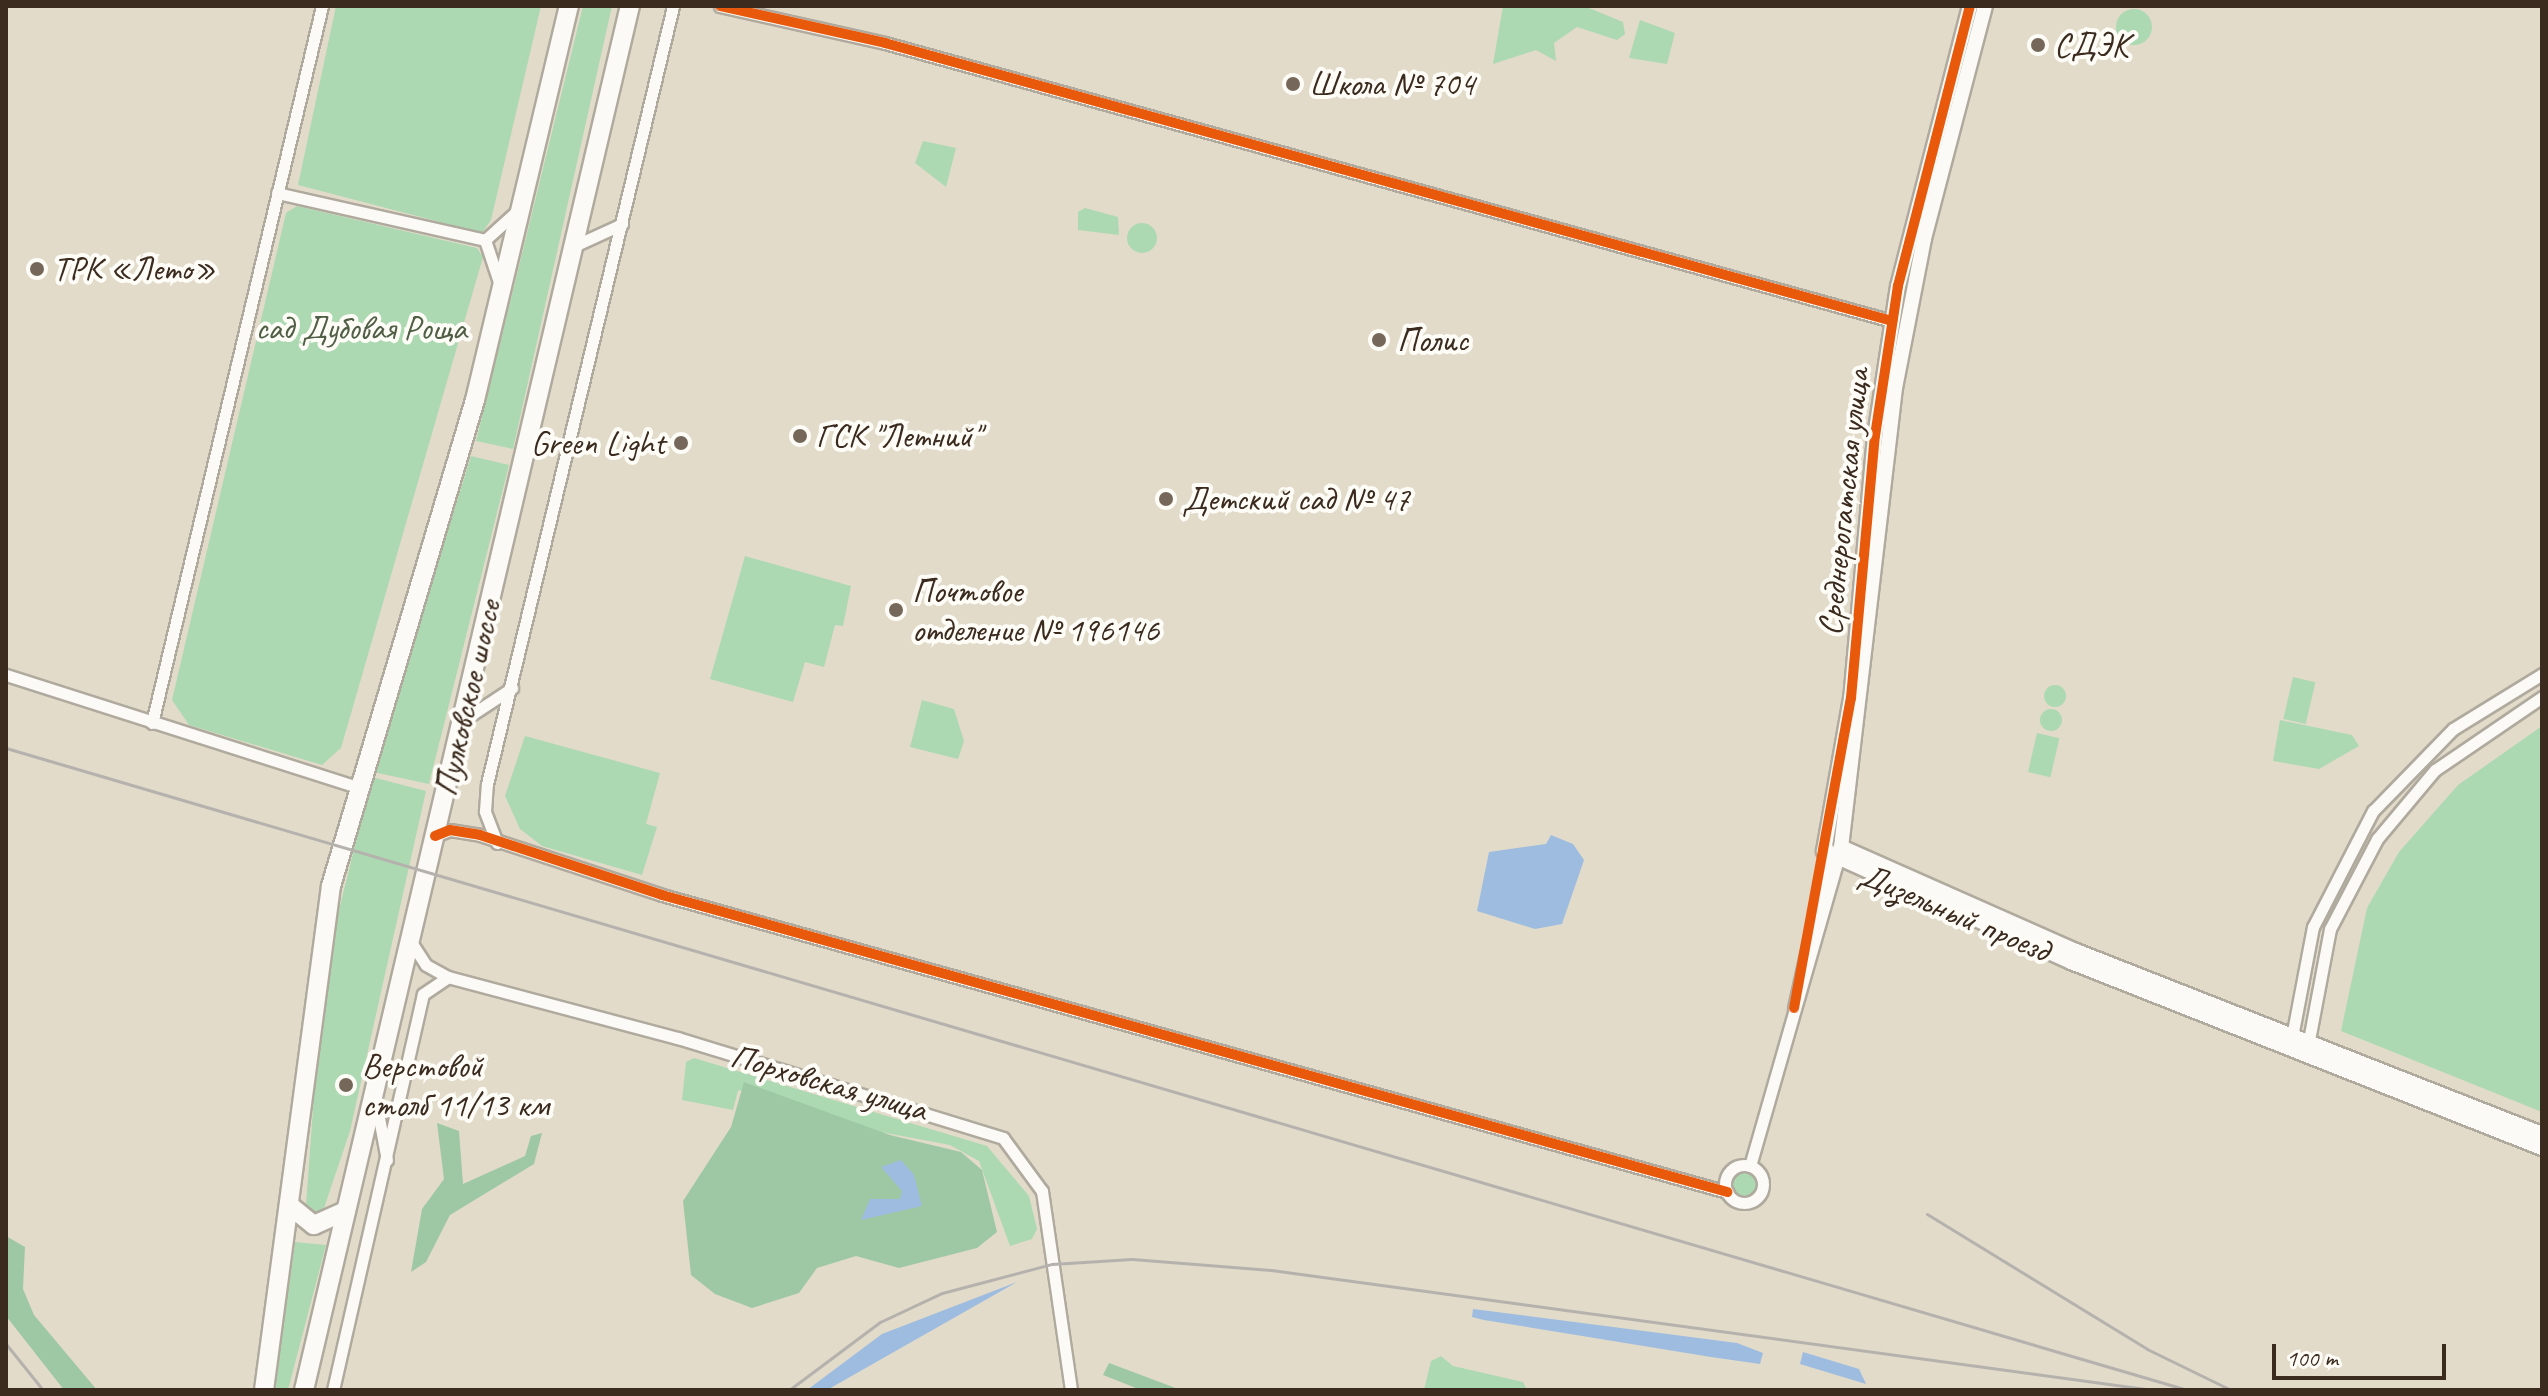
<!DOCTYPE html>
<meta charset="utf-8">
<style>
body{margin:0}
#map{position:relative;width:2548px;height:1396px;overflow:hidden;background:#e2dbca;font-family:Caveat,sans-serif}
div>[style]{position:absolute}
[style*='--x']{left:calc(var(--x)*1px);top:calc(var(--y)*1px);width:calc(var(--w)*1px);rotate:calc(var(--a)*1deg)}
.green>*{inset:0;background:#acd9b2;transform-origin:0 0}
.round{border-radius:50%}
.forest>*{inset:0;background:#9ec8a4}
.water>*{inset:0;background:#9dbce0}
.roads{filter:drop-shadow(2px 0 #b0aa9e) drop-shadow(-2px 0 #b0aa9e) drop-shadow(0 2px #b0aa9e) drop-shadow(0 -2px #b0aa9e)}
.minor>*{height:11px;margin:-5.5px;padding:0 5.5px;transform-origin:5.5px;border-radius:5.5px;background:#fbfaf7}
.minor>.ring{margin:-5.5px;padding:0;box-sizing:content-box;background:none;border:11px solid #fbfaf7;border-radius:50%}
.tertiary>*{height:14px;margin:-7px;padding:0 7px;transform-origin:7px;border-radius:7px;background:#fbfaf7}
.primary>*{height:18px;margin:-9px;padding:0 9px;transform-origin:9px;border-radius:9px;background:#fbfaf7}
.rail>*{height:3px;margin:-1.5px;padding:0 1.5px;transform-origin:1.5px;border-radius:1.5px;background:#b5b2ae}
.cycleway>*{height:10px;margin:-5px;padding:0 5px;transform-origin:5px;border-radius:5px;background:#e8590c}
.dots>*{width:22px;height:22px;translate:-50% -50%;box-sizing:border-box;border:4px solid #fdfcf7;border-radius:50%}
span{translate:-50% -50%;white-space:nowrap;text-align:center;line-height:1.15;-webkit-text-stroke:8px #fdfcf7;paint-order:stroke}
.poi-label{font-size:34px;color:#3b2a1e}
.left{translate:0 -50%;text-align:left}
.right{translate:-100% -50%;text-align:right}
.park-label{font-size:34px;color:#4f5e44}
.street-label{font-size:34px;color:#3b2a1e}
.frame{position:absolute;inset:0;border:8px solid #3b2a1e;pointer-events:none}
.scale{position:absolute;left:2272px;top:1344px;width:174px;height:36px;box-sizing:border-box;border:4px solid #3b2a1e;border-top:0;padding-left:10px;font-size:24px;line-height:28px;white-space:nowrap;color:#3b2a1e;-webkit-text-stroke:6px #fdfcf7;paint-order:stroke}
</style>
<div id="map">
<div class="green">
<div style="clip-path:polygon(336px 6px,541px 6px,491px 220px,482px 233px,298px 185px)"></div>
<div style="clip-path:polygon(583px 6px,612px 6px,513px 449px,476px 441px)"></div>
<div style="clip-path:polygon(1503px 6px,1584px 6px,1623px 22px,1625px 34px,1617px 40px,1577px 27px,1554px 43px,1556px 61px,1536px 50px,1493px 64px)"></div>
<div class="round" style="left:2116px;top:9px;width:36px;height:36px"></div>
<div style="clip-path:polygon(1640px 20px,1675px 33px,1667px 64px,1629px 58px)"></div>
<div style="clip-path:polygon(923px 141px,956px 148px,946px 187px,915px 163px)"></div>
<div style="clip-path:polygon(297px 206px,477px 248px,483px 257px,341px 748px,322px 765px,189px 725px,172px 700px,286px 213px)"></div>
<div style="clip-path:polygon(1085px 208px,1118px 217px,1119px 235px,1078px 230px,1078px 212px)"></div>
<div class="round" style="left:1127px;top:223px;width:30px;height:30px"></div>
<div style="clip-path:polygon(471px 456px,509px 465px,429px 784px,373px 772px)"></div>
<div style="clip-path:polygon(745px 556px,851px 586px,843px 626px,835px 625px,824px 667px,805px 662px,793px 702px,710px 679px)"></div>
<div style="left:2293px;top:677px;width:23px;height:43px;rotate:13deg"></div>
<div class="round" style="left:2044px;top:685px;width:22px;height:22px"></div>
<div style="clip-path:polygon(922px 700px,954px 709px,964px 741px,958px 759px,910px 747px)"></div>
<div class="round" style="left:2040px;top:709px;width:22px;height:22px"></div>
<div style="clip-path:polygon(2280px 720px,2352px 735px,2359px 746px,2319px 769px,2273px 761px)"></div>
<div style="clip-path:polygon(2542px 726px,2542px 1112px,2341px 1031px,2367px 908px,2399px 852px,2458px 785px)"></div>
<div style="left:2037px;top:733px;width:23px;height:40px;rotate:13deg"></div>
<div style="clip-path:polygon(525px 736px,660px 773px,646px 824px,657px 827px,642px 875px,542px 846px,520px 829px,505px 796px)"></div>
<div style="clip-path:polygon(372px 777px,426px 791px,350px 1131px,321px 1217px,306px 1205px,317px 1054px,338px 914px)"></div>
<div style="clip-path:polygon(694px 1058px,987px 1146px,1029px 1196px,1037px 1229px,1032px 1239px,1010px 1246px,979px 1161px,950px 1145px,859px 1128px,752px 1087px,738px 1091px,733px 1110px,682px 1100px,686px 1062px)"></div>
<div class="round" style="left:1733px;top:1172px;width:24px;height:24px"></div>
<div style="clip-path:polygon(295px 1242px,326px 1245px,288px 1390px,275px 1390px)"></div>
<div style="clip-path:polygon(1441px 1356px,1453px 1366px,1523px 1382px,1527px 1390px,1424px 1390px,1431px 1361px)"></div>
</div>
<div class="forest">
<div style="clip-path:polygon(744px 1082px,890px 1135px,961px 1152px,982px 1170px,997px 1232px,977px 1248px,899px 1268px,856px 1256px,817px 1268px,799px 1293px,752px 1308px,715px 1294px,691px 1275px,683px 1201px,731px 1127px)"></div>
<div style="clip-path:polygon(437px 1123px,459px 1131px,463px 1184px,525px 1156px,531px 1136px,542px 1133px,534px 1164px,450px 1215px,426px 1262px,411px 1272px,422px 1209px,444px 1179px)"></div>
<div style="clip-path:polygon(6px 1236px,25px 1247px,23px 1289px,34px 1315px,97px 1390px,64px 1390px,6px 1316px)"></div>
<div style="clip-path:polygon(1109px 1363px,1181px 1390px,1141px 1390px,1103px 1375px)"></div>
</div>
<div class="water">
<div style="clip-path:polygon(1551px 835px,1573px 844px,1584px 860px,1562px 924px,1535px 929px,1477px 911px,1489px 852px,1546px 844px)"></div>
<div style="clip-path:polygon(901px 1160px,914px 1175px,922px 1206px,861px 1220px,870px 1199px,900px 1199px,902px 1191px,881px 1167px)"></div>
<div style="clip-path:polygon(1017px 1282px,827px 1390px,807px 1390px,882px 1334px)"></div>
<div style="clip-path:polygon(1473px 1309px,1737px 1343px,1763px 1353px,1760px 1364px,1711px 1357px,1484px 1320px,1472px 1317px)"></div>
<div style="clip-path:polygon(1803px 1352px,1859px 1369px,1866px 1384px,1800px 1364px)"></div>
</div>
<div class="roads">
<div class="minor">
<div style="--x:720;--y:6;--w:169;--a:12.6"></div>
<div style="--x:885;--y:43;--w:1045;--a:15.43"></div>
<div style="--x:277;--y:193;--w:213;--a:12.7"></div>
<div style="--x:485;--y:240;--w:42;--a:-42.1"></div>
<div style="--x:485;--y:240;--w:47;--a:71.6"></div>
<div style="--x:574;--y:246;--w:53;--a:-24.6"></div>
<div style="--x:6;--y:675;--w:369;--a:17.7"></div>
<div style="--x:462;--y:721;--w:60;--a:-33.4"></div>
<div style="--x:152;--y:723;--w:737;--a:-76.66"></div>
<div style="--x:435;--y:836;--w:16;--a:-22"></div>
<div style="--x:450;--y:830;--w:30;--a:9"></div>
<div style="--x:480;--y:835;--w:192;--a:18.2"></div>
<div style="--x:662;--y:895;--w:1106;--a:15.58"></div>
<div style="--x:497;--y:843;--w:34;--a:-111"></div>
<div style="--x:485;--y:811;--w:27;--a:-86"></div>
<div style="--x:487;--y:784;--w:800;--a:-76.55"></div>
<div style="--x:411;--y:942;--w:27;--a:57"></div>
<div style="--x:426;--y:965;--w:25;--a:29"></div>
<div style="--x:448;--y:977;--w:238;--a:14.9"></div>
<div style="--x:678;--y:1038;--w:340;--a:17.1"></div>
<div style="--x:1003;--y:1138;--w:66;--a:53.7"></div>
<div style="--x:1042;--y:1191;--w:201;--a:81.7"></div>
<div style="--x:1794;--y:1008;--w:162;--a:-77.5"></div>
<div style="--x:2291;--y:1042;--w:117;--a:-79.2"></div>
<div style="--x:2313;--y:927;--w:131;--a:-62.7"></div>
<div style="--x:2373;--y:811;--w:115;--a:-45.7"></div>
<div style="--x:2453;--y:729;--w:105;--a:-31.7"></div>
<div style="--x:2302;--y:1045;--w:9;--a:-36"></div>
<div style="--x:2309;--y:1040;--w:113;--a:-79.3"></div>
<div style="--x:2330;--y:929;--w:102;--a:-62.4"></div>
<div style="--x:2377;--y:839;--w:90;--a:-50"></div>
<div style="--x:2435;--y:770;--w:130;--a:-34.3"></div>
<div style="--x:376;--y:1102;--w:59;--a:79.3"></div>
<div class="ring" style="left:1725px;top:1165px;width:27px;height:27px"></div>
<div style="--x:1750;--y:1166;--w:327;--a:-74"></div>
<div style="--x:333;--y:1390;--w:406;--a:-77.2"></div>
<div style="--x:423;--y:994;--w:30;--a:-34"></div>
</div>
<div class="tertiary">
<div style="--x:1970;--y:6;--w:289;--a:104.4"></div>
<div style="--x:1898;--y:286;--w:152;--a:98.7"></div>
<div style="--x:1875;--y:436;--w:263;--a:95.2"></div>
<div style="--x:1851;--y:698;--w:155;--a:100"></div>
<div style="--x:1824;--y:851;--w:271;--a:24.2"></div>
<div style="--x:2071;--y:962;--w:506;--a:21.55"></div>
<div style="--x:1985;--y:6;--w:241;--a:104.7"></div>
<div style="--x:1924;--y:239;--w:152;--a:101"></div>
<div style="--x:1895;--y:388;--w:462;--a:96.7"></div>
<div style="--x:1841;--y:847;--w:257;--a:23.9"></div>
<div style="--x:2076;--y:951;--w:501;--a:21.44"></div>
</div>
<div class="primary">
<div style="--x:289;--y:1205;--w:32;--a:39"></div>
<div style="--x:314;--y:1225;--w:35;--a:-24"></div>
<div style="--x:264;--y:1390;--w:508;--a:-82.43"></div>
<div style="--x:331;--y:886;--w:507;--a:-73.5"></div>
<div style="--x:475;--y:400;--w:405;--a:-76.6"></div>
<div style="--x:304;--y:1390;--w:1422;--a:-76.75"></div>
</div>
</div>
<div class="rail">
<div style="--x:6;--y:748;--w:2274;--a:16.4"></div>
<div style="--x:1927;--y:1214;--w:258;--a:31.5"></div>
<div style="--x:2147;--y:1349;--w:93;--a:26"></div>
<div style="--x:6;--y:1344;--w:59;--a:51.2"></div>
<div style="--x:789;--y:1390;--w:114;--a:-36.8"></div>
<div style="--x:880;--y:1322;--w:68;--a:-25.1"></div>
<div style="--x:942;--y:1293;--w:114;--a:-14.8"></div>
<div style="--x:1052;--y:1264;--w:80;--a:-3.6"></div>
<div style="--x:1132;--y:1259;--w:139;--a:4.5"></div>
<div style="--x:1271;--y:1270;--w:890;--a:7.75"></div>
</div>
<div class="cycleway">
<div style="--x:720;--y:6;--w:169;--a:12.6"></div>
<div style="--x:885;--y:43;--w:1045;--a:15.43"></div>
<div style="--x:435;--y:836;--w:16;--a:-22"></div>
<div style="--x:450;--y:830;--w:30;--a:9"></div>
<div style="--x:480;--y:835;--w:192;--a:18.2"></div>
<div style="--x:662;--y:895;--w:1106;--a:15.58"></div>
<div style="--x:1794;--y:1008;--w:315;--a:-79.6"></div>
<div style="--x:1851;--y:698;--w:263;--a:-84.8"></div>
<div style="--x:1875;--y:436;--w:152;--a:-81.3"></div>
<div style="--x:1898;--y:286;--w:289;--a:-75.6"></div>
</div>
<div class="dots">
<div style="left:2038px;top:45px;background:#75685a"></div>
<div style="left:1293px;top:84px;background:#75685a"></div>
<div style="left:37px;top:269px;background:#75685a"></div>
<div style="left:1379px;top:340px;background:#75685a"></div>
<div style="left:800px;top:436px;background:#75685a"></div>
<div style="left:681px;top:443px;background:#75685a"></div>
<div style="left:1166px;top:499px;background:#75685a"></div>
<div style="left:896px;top:610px;background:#75685a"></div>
<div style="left:346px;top:1085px;background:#75685a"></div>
</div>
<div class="poi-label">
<span class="left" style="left:2054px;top:45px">СДЭК</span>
<span class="left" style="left:1309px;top:84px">Школа № 704</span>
<span class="left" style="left:53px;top:269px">ТРК «Лето»</span>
<span class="left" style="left:1397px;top:340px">Полис</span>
<span class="left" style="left:816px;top:436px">ГСК "Летний"</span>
<span class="right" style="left:665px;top:443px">Green Light</span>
<span class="left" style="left:1182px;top:499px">Детский сад № 47</span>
<span class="left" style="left:912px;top:610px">Почтовое<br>отделение № 196146</span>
<span class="left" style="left:362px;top:1085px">Верстовой<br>столб 11/13 км</span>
</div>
<div class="park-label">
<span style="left:361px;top:328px">сад Дубовая Роща</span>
</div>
<div class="street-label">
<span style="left:1843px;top:502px;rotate:-84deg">Среднерогатская улица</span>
<span style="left:467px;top:698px;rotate:-77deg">Пулковское шоссе</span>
<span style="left:1955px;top:912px;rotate:23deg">Дизельный проезд</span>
<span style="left:829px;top:1082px;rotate:16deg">Порховская улица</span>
</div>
<div class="frame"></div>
<div class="scale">100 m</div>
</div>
